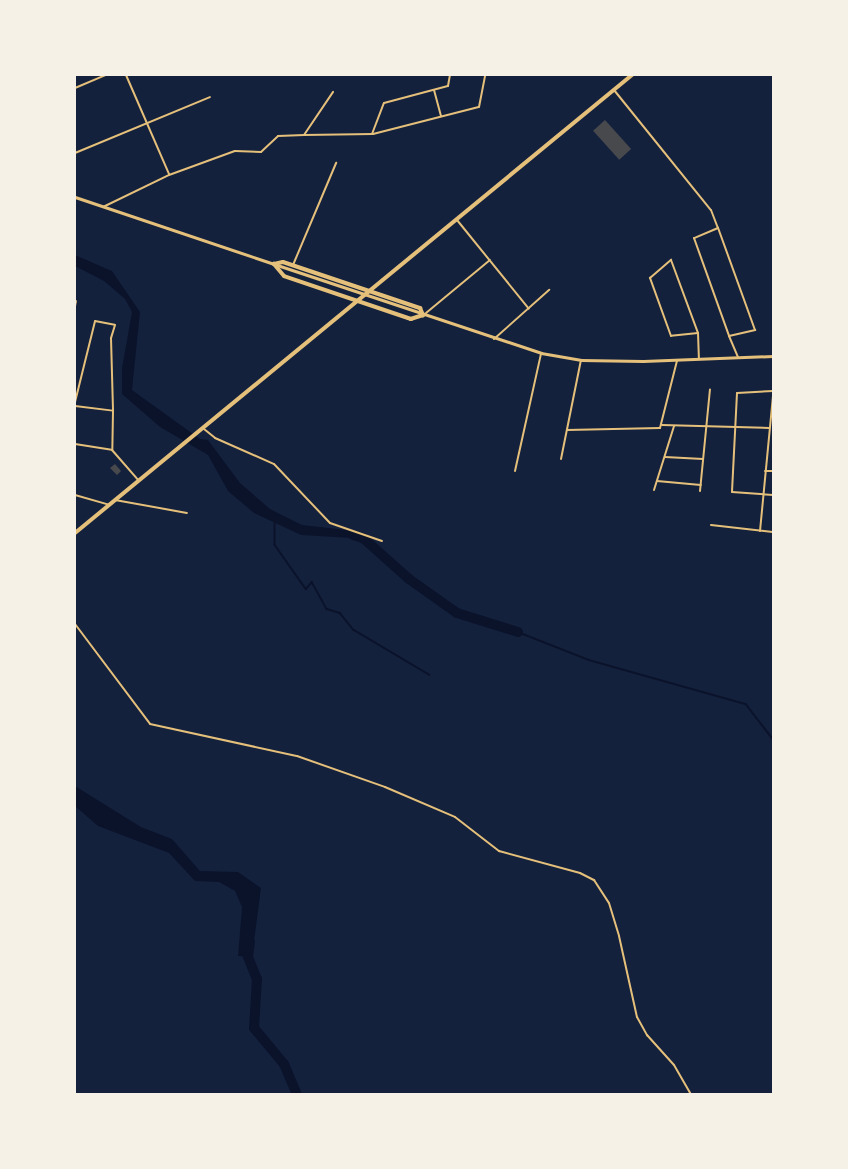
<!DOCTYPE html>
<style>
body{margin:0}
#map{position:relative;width:848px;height:1169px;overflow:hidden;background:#14213d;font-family:"Sofia Sans Condensed",sans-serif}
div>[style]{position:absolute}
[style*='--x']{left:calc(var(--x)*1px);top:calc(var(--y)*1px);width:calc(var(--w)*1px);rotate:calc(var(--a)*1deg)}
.water>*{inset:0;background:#0b132b}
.stream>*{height:1.5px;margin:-0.75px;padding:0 0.75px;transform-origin:0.75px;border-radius:0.75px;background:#0b132b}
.river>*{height:10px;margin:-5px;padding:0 5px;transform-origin:5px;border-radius:5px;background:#0b132b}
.building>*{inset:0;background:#48494c;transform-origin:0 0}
.minor>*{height:2px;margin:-1px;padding:0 1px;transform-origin:1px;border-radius:1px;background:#e5c07b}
.tertiary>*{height:3px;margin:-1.5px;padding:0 1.5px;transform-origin:1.5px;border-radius:1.5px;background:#e5c07b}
.secondary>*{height:3px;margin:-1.5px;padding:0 1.5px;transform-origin:1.5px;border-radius:1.5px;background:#e5c07b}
.primary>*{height:4px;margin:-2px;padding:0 2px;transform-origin:2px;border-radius:2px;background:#e5c07b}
span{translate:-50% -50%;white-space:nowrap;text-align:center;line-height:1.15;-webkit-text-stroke:5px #f6f1e7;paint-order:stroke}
.frame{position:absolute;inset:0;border:76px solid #f6f1e7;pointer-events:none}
</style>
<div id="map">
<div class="water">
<div style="clip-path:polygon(75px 255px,112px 271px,140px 312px,132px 390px,200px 439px,208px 440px,240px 483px,270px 509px,302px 525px,356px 531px,367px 536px,362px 542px,351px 538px,301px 535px,254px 513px,228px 491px,208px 455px,160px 427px,122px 394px,122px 368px,132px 312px,125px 299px,104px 281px,75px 266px)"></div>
<div style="clip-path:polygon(75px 786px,141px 827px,172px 839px,200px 871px,238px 872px,261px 888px,252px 957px,238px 956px,242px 907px,235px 891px,219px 882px,195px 881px,169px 853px,98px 826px,75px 806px)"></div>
</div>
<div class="stream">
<div style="--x:275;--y:523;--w:22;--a:90"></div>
<div style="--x:275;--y:545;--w:54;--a:54.8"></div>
<div style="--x:306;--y:589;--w:9;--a:-49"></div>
<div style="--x:312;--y:582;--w:31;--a:61"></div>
<div style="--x:327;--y:609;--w:14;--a:17"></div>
<div style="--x:340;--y:613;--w:22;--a:51"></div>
<div style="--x:354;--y:630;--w:88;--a:30.6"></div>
<div style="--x:518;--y:632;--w:76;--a:21.5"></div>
<div style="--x:589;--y:660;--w:163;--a:15.7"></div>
<div style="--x:746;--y:704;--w:44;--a:52.4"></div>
</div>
<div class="river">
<div style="--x:353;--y:535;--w:10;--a:17"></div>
<div style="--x:363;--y:538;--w:62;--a:41.7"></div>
<div style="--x:409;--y:579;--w:59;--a:35.3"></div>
<div style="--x:457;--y:613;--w:64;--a:17.3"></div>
<div style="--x:250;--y:942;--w:15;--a:98"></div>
<div style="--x:248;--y:957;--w:24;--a:68"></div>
<div style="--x:257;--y:979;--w:49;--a:93.5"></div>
<div style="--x:254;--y:1028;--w:47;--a:50.2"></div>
<div style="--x:284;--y:1064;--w:33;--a:67"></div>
</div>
<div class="building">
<div style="left:605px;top:120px;width:39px;height:16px;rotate:48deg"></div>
<div style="clip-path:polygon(115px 464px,121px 471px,117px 475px,110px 468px)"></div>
</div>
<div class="minor">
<div style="--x:126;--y:75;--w:108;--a:66.5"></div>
<div style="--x:75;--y:88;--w:33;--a:-23"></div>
<div style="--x:434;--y:90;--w:27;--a:75"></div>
<div style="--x:614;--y:90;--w:154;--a:51.1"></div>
<div style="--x:711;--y:210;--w:19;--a:69"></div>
<div style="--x:372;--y:134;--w:33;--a:-69"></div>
<div style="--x:384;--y:103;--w:66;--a:-14.9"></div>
<div style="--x:448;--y:86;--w:11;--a:-80"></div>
<div style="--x:304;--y:135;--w:69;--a:-0.8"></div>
<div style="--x:373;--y:134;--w:109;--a:-14.3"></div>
<div style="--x:479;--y:107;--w:33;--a:-79"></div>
<div style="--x:75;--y:153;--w:146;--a:-22.5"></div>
<div style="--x:103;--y:207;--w:73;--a:-25.9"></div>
<div style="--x:169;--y:175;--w:70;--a:-20"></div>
<div style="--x:235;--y:151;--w:26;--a:2"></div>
<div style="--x:261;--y:152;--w:23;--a:-43"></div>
<div style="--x:278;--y:136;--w:26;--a:-2"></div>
<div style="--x:304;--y:135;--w:52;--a:-56"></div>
<div style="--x:457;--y:220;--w:114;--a:51"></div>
<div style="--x:293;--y:265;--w:111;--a:-67.1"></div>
<div style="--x:75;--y:306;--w:5;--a:-79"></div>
<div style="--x:426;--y:313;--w:83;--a:-39.6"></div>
<div style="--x:698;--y:333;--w:27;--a:174"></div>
<div style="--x:671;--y:336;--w:62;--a:-109.9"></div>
<div style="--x:650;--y:278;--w:28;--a:-41"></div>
<div style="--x:671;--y:260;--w:78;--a:69.7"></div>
<div style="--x:698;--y:333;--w:26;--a:88"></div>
<div style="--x:729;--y:336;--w:27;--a:-13"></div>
<div style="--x:755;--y:330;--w:109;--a:-109.9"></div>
<div style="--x:718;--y:228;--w:26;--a:157"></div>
<div style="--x:694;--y:238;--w:104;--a:70.3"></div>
<div style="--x:729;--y:336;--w:23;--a:67"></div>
<div style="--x:494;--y:339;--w:74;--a:-41.7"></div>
<div style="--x:773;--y:391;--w:36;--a:177"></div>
<div style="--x:737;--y:393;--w:99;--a:92.9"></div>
<div style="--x:732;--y:492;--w:41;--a:4.2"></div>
<div style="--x:75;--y:402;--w:83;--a:-76.1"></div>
<div style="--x:95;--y:321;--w:20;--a:11"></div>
<div style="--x:115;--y:325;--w:14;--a:107"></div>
<div style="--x:111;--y:338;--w:73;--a:88.4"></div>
<div style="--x:75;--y:406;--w:38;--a:7"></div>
<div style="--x:113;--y:411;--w:39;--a:91"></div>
<div style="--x:662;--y:425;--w:107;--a:1.6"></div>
<div style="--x:204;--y:429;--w:14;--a:39"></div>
<div style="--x:215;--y:438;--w:64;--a:23.8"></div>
<div style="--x:274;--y:464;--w:81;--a:46.5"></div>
<div style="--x:330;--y:523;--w:55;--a:19.1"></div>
<div style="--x:567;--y:430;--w:93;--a:-1.2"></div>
<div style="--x:660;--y:428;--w:69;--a:-75.8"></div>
<div style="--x:75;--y:444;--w:37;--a:9"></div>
<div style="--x:112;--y:450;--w:41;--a:48.9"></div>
<div style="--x:665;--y:457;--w:38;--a:3"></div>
<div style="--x:561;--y:459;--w:101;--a:-78.6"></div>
<div style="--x:515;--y:471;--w:120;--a:-77.5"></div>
<div style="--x:765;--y:471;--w:8;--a:0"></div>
<div style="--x:657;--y:481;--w:44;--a:5.2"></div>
<div style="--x:654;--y:490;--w:67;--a:-72.6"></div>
<div style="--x:700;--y:491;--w:102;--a:-84.4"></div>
<div style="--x:75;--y:495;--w:35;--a:16"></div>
<div style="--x:115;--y:500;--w:73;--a:10.2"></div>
<div style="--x:711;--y:525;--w:62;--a:6.4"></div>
<div style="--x:760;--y:531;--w:137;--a:-84.5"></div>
<div style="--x:75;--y:624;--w:125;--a:53.1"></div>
<div style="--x:150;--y:724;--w:150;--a:12.3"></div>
<div style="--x:297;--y:756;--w:93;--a:19.4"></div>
<div style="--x:385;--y:787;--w:76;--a:23.2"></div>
<div style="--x:455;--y:817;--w:56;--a:37.7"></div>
<div style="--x:499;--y:851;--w:84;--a:15.2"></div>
<div style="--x:580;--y:873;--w:16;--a:27"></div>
<div style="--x:594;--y:880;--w:27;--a:57"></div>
<div style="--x:609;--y:903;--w:34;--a:73"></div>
<div style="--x:619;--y:936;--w:83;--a:77.5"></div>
<div style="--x:637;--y:1017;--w:21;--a:61"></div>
<div style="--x:647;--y:1035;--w:40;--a:48"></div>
<div style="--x:674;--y:1065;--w:34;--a:60"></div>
</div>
<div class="tertiary">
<div style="--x:277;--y:265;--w:278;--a:18.4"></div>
<div style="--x:541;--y:353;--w:41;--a:9.9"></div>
<div style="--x:581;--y:360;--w:62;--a:0.9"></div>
<div style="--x:643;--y:361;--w:130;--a:-2.2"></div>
</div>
<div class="secondary">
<div style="--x:75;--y:197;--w:210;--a:18.6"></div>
</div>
<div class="primary">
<div style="--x:283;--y:262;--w:145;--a:18.6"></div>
<div style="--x:420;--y:308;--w:8;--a:67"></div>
<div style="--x:423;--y:315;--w:13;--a:162"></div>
<div style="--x:411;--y:319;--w:134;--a:-161.3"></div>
<div style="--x:284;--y:276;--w:16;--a:-130"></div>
<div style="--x:274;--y:264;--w:9;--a:-13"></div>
<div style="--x:75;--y:533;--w:721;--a:-39.43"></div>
</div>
<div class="frame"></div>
</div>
